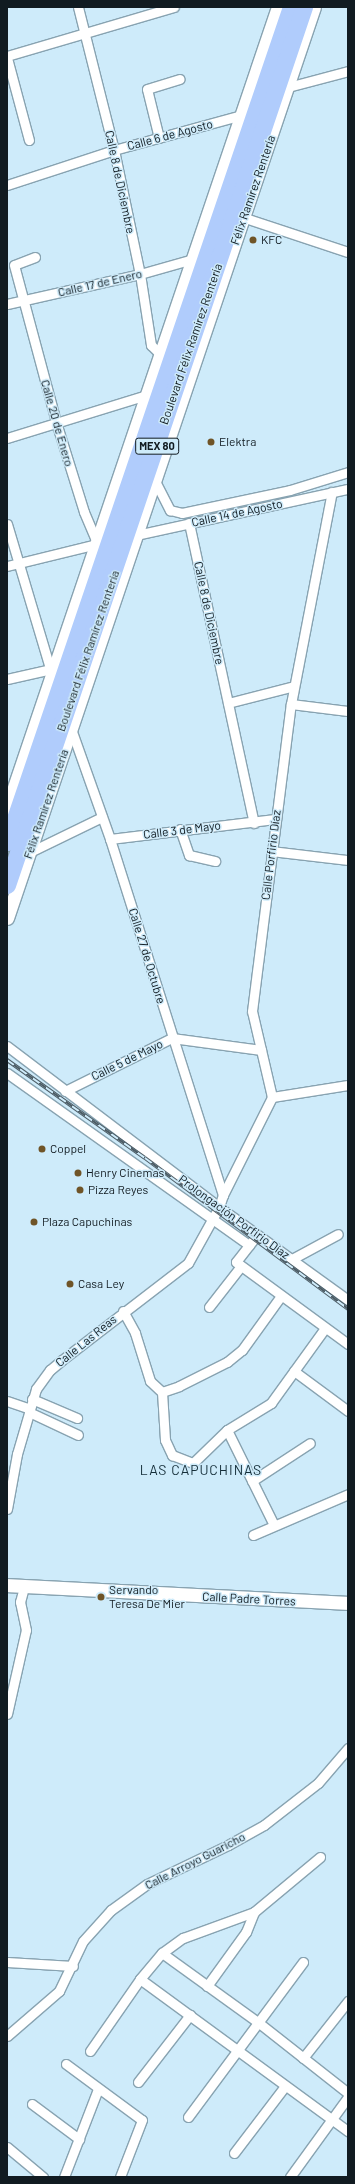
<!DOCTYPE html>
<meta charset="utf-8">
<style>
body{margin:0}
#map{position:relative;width:355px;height:2184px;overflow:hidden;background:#ceebfa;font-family:Barlow,sans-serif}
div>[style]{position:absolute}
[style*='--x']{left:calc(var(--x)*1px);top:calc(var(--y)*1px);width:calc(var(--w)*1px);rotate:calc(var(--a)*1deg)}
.roads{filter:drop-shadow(1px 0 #88a3b1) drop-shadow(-1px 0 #88a3b1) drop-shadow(0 1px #88a3b1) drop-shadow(0 -1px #88a3b1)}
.street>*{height:9px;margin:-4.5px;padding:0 4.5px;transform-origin:4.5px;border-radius:4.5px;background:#fff}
.secondary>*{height:13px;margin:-6.5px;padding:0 6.5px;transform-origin:6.5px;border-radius:6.5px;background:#fff}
.highway>*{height:17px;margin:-8.5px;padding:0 8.5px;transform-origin:8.5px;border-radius:8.5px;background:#b0ccfc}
.rail>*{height:4px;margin-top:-2px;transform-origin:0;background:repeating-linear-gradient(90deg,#ceebfa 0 8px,#4d5d66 0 16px);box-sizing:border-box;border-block:1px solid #4d5d66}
.dots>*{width:11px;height:11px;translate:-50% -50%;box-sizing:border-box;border:2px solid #ceebfa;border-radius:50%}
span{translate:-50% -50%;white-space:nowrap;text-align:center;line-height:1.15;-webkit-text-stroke:3px #ceebfa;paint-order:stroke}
.shield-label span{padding:1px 3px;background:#ceebfa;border:1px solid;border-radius:3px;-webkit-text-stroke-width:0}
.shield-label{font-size:11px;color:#111b21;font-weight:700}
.street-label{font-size:12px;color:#111b21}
.poi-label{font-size:12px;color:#111b21}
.left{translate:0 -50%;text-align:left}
.quarter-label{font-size:14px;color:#152e39;letter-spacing:1px}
.frame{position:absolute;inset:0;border:8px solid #111b21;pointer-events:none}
</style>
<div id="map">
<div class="roads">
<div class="street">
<div style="--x:78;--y:7;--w:147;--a:75.9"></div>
<div style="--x:114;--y:150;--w:127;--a:78.2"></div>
<div style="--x:140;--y:274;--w:72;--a:81.2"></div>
<div style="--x:151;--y:345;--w:14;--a:45"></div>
<div style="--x:7;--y:56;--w:174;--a:-16.4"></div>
<div style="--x:7;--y:58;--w:85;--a:75"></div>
<div style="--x:288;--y:87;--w:62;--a:-14.9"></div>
<div style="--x:159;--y:138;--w:50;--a:-103.8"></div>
<div style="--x:147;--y:89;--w:34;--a:-17"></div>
<div style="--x:7;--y:185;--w:113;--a:-18.1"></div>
<div style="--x:114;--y:150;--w:133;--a:-15.3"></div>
<div style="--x:239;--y:216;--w:115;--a:18.3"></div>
<div style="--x:35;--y:257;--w:22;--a:159"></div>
<div style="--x:14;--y:265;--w:163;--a:75"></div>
<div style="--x:56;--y:422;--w:94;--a:72.7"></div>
<div style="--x:84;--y:512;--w:34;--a:67"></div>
<div style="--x:7;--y:304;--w:136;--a:-12.7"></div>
<div style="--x:140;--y:274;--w:55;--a:-15.8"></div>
<div style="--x:7;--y:438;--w:146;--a:-17.1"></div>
<div style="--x:155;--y:481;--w:33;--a:63"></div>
<div style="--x:170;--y:510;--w:12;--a:14"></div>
<div style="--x:182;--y:513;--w:110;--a:-12"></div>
<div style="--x:290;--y:490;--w:61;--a:-17.2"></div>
<div style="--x:189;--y:523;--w:307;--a:77.8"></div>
<div style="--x:7;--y:524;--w:150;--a:73.4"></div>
<div style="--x:132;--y:536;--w:221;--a:-12.3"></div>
<div style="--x:7;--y:566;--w:93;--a:-13.7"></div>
<div style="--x:7;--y:679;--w:50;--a:-12.7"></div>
<div style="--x:228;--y:703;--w:68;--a:-14.4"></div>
<div style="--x:291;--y:704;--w:57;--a:7"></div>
<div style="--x:70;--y:726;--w:120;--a:70.5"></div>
<div style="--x:110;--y:839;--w:374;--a:72.4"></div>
<div style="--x:180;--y:829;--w:28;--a:71"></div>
<div style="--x:189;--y:855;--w:27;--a:13"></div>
<div style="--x:110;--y:839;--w:166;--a:-6.9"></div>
<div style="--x:271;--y:851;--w:78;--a:6.7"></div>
<div style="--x:30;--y:852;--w:80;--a:-25.9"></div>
<div style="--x:7;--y:1046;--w:266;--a:37.2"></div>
<div style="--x:219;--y:1207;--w:159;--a:35.8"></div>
<div style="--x:7;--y:1073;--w:297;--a:35.4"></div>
<div style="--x:65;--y:1091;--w:119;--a:-26.4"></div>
<div style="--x:172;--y:1038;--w:90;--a:7.7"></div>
<div style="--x:272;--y:1097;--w:77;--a:-9"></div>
<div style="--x:257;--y:1235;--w:34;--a:128"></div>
<div style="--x:236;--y:1262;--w:139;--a:36.2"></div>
<div style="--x:292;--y:1259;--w:52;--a:-28.5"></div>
<div style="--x:209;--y:1307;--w:52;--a:-52"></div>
<div style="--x:123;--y:1311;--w:25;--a:61"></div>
<div style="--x:135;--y:1333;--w:50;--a:72.6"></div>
<div style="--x:150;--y:1381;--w:16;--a:43"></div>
<div style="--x:162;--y:1392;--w:18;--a:-19"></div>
<div style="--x:179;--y:1386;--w:54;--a:-26.6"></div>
<div style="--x:227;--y:1362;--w:19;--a:-39"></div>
<div style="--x:242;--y:1350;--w:67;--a:-54.2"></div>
<div style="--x:294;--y:1371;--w:67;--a:36.5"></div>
<div style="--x:162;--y:1392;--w:48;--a:86.4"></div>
<div style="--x:165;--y:1440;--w:17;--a:65"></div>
<div style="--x:172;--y:1455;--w:22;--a:21"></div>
<div style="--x:193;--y:1463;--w:47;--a:-44.1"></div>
<div style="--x:227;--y:1430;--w:52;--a:-31.5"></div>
<div style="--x:271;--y:1403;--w:92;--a:-54.2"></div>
<div style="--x:32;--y:1399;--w:49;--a:22.9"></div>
<div style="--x:7;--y:1401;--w:24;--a:19"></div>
<div style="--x:29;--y:1412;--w:54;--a:25.1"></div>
<div style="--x:227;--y:1430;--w:106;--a:63.7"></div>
<div style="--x:252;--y:1481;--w:69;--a:-33.2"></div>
<div style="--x:7;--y:1509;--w:56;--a:-79.7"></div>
<div style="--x:17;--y:1454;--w:68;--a:-73.7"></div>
<div style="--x:36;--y:1389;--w:24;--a:-54"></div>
<div style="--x:50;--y:1370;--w:16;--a:-40"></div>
<div style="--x:62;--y:1360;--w:159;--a:-37.6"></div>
<div style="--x:188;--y:1263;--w:64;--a:-61"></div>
<div style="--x:219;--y:1207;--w:13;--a:-72"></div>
<div style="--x:223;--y:1195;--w:110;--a:-63.4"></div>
<div style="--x:272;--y:1097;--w:88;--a:-103.1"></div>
<div style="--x:252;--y:1011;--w:309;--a:-82.8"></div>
<div style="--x:291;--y:704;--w:216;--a:-79.1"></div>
<div style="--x:253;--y:1535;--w:103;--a:-23.3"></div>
<div style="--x:7;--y:1714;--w:86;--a:-77.3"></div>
<div style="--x:26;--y:1630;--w:29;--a:-102"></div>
<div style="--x:20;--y:1602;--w:16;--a:-75"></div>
<div style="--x:162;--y:1953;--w:120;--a:35.8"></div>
<div style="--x:259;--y:2023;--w:113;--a:38.2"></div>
<div style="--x:7;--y:1962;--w:66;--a:3.5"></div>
<div style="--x:140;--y:1979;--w:258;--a:36.2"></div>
<div style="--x:207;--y:1986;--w:67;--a:-54.2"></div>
<div style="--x:246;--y:1932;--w:22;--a:-68"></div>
<div style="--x:7;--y:2036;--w:69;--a:-40.9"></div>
<div style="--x:59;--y:1991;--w:55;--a:-64.4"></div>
<div style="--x:83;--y:1941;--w:42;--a:-47.9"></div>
<div style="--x:111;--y:1910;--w:44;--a:-35.8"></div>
<div style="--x:147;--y:1884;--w:90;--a:-25.7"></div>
<div style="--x:228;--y:1845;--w:41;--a:-29.1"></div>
<div style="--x:264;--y:1825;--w:68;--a:-37.9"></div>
<div style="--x:318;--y:1783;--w:46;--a:-49.4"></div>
<div style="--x:90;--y:2051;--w:88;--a:-55.2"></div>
<div style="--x:140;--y:1979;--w:34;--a:-50"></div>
<div style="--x:162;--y:1953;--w:26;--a:-36"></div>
<div style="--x:183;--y:1938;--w:76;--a:-20.1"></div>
<div style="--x:254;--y:1912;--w:86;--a:-39.8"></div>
<div style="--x:303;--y:2058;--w:73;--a:-51.7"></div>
<div style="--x:66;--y:2064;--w:94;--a:36.4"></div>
<div style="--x:142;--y:2120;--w:61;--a:111.1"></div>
<div style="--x:138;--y:2082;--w:85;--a:-52.2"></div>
<div style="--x:32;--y:2104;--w:59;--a:36.7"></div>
<div style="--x:188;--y:2117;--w:193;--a:-53.4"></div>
<div style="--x:7;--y:2147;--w:47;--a:39.8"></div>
<div style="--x:234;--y:2153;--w:84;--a:-52.7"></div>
<div style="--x:64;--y:2177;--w:94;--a:-68.9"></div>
<div style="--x:290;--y:2177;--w:99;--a:-54.1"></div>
</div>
<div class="secondary">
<div style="--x:7;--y:808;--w:846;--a:-71.31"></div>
<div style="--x:7;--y:918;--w:961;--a:-71.38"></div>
<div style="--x:7;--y:1585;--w:341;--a:3"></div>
</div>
<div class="highway">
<div style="--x:7;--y:842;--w:882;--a:-71.22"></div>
<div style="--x:7;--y:885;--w:927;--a:-71.31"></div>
</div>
</div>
<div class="rail">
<div style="--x:7;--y:1060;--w:169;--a:35.4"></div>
<div style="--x:145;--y:1158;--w:253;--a:36.6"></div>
</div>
<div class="dots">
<div style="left:253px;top:240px;background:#6f5427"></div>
<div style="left:211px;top:442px;background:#6f5427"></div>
<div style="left:42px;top:1149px;background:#6f5427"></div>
<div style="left:78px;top:1173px;background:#6f5427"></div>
<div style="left:80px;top:1190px;background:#6f5427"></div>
<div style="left:34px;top:1222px;background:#6f5427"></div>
<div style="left:70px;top:1284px;background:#6f5427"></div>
<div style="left:101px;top:1597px;background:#6f5427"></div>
</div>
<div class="shield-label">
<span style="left:157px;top:446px">MEX 80</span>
</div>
<div class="street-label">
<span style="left:170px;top:135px;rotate:-15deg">Calle 6 de Agosto</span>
<span style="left:120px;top:182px;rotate:78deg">Calle 8 de Diciembre</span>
<span style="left:253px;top:190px;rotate:-71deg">Félix Ramírez Rentería</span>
<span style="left:100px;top:283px;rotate:-13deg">Calle 17 de Enero</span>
<span style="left:191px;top:344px;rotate:-71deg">Boulevard Félix Ramírez Rentería</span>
<span style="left:57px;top:423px;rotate:74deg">Calle 20 de Enero</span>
<span style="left:237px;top:513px;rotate:-12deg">Calle 14 de Agosto</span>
<span style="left:209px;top:613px;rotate:78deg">Calle 8 de Diciembre</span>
<span style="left:88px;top:651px;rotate:-71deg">Boulevard Félix Ramírez Rentería</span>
<span style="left:46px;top:804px;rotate:-71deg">Félix Ramírez Rentería</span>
<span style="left:182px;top:830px;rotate:-7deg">Calle 3 de Mayo</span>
<span style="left:271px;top:855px;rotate:-83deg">Calle Porfirio Díaz</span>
<span style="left:147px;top:956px;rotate:73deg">Calle 27 de Octubre</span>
<span style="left:127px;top:1060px;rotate:-26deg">Calle 5 de Mayo</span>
<span style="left:234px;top:1217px;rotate:36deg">Prolongación Porfirio Díaz</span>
<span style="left:86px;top:1341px;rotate:-39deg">Calle Las Reas</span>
<span style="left:249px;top:1599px;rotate:3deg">Calle Padre Torres</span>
<span style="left:195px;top:1861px;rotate:-27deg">Calle Arroyo Guaricho</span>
</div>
<div class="poi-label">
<span class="left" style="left:261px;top:240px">KFC</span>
<span class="left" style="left:219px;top:442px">Elektra</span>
<span class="left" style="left:50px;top:1149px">Coppel</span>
<span class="left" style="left:86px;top:1173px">Henry Cinemas</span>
<span class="left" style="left:88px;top:1190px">Pizza Reyes</span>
<span class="left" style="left:42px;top:1222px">Plaza Capuchinas</span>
<span class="left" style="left:78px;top:1284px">Casa Ley</span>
<span class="left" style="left:109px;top:1597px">Servando<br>Teresa De Mier</span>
</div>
<div class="quarter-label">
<span style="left:201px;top:1470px">LAS CAPUCHINAS</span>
</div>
<div class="frame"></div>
</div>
